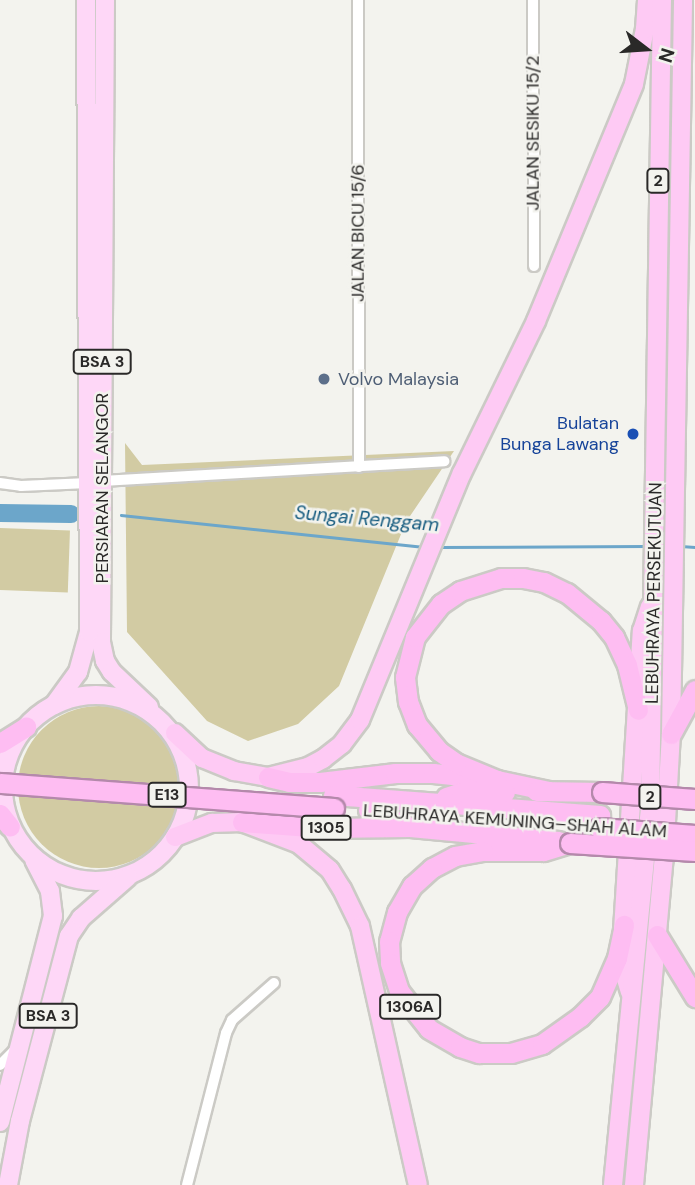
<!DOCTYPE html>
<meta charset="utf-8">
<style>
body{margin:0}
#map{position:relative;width:695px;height:1185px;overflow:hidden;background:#f3f3ee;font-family:"DM Sans",sans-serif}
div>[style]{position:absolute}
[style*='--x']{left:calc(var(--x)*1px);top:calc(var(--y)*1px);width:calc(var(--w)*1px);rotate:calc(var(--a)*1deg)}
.green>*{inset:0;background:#d2cba3;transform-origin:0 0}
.round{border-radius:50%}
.stream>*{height:2.5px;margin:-1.25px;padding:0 1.25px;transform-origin:1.25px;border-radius:1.25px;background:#6ca6ca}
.river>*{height:18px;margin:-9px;padding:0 9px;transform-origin:9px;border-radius:9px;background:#6ca6ca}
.roads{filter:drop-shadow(2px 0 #cbcac5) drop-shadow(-2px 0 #cbcac5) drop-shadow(0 2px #cbcac5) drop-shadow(0 -2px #cbcac5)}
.minor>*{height:10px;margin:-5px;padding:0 5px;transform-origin:5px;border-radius:5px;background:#fff}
.primary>*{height:18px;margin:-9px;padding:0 9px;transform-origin:9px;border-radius:9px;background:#fed7f7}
.primary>.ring{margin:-9px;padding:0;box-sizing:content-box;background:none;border:18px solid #fed7f7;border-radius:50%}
.trunk>*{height:18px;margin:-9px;padding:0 9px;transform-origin:9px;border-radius:9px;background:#fecaf4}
.motorway>*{height:19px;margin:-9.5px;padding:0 9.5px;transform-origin:9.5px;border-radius:9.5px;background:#febdf2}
.bridges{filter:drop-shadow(2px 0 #b489ab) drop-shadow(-2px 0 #b489ab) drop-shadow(0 2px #b489ab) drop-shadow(0 -2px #b489ab)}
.motorway-bridge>*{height:19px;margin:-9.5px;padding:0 9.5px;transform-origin:9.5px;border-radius:9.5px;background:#febdf2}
.dots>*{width:19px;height:19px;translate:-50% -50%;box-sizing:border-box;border:4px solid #f3f3ee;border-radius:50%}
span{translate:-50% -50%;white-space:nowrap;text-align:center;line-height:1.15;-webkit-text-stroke:5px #f3f3ee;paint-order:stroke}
.shield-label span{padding:2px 5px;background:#f3f3ee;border:2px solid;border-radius:5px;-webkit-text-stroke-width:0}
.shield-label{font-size:16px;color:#2a2928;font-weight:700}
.street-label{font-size:18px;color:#2a2928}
.service-label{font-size:18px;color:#4e5e75}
.left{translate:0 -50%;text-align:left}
.transit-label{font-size:18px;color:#164399}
.right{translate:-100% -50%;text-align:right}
.water-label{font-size:19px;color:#155b7f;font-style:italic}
.north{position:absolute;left:611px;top:14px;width:70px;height:70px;-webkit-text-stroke:5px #f3f3ee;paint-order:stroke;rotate:107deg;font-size:19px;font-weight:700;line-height:28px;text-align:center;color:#2a2928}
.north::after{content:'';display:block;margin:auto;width:24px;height:32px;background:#2a2928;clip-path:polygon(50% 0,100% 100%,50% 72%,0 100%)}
</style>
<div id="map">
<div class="green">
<div style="clip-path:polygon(125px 443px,142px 465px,454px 451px,406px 522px,339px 686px,298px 724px,248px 741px,207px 721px,127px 632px)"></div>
<div style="left:0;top:528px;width:70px;height:62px;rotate:2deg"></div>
<div class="round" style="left:18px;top:706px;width:162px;height:162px"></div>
</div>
<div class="stream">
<div style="--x:121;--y:515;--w:307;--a:6"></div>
<div style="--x:681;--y:546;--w:14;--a:4"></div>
<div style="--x:439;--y:547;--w:207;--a:-0.3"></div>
</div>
<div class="river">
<div style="--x:0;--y:513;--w:71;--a:0.8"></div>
</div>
<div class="roads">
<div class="minor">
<div style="--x:358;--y:0;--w:467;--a:89.9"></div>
<div style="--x:533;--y:0;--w:266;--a:89.8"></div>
<div style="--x:102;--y:481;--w:343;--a:-3.3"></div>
<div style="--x:0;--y:483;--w:21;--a:8"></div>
<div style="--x:21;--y:486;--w:67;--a:-2.6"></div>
<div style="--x:0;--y:1065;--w:21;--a:-45"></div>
<div style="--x:187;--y:1185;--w:157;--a:-75.6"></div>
<div style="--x:226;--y:1033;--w:14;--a:-65"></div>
<div style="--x:232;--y:1020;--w:56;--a:-41.4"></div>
</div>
<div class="primary">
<div style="--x:105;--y:0;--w:642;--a:90.36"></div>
<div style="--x:101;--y:642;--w:19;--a:78"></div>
<div style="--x:105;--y:661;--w:13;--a:58"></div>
<div style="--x:112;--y:672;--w:51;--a:43.4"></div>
<div class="ring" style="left:3px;top:695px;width:168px;height:168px"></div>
<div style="--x:54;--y:705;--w:41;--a:-54"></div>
<div style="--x:78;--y:672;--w:41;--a:-74.6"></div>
<div style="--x:89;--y:632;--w:632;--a:-90.27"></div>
<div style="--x:0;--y:1122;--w:213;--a:-75.6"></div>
<div style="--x:53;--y:916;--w:25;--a:-97"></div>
<div style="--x:50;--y:891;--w:35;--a:-117"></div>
<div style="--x:8;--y:1185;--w:65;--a:-79.4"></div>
<div style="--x:20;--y:1121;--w:191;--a:-75.2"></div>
<div style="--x:69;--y:936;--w:22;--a:-56"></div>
<div style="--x:81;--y:918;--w:62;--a:-41.1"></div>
</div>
<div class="trunk">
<div style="--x:175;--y:733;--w:37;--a:43"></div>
<div style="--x:202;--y:758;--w:35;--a:22"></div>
<div style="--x:234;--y:771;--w:35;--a:10"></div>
<div style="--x:268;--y:777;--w:41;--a:-14"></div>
<div style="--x:308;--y:767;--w:17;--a:-28"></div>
<div style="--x:323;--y:759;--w:24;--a:-38"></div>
<div style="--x:342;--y:744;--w:30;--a:-53"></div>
<div style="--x:360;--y:720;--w:267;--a:-67.6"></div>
<div style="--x:462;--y:473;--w:169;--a:-64"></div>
<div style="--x:536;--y:321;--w:256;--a:-67.5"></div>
<div style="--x:634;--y:84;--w:56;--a:-78.7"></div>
<div style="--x:645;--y:29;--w:29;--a:-86"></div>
<div style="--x:175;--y:837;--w:40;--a:-21"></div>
<div style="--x:212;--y:823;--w:30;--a:-2"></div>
<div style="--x:242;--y:822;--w:61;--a:21.1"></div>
<div style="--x:299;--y:844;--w:40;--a:40"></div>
<div style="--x:330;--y:870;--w:22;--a:58"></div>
<div style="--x:342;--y:889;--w:41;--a:64.1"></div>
<div style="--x:360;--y:926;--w:265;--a:77.4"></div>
<div style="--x:630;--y:992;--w:31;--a:-107"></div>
<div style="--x:621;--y:962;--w:332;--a:-86.4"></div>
<div style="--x:642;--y:631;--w:26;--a:-72"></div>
<div style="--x:613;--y:1185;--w:379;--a:-84.4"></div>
<div style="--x:650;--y:808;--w:808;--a:-89.15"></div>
<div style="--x:634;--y:1185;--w:328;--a:-84.8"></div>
<div style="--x:664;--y:858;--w:124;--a:-86.8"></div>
<div style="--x:671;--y:734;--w:734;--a:-89.06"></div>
</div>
<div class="motorway">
<div style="--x:671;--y:734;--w:50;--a:-61.4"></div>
<div style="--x:0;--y:743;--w:31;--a:-32"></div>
<div style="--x:268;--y:777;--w:22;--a:13"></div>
<div style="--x:289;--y:782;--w:31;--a:0"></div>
<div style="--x:320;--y:782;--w:76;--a:-6.8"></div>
<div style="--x:395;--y:773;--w:38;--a:0"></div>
<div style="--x:433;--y:773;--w:64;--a:6.2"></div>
<div style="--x:497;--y:780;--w:53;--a:11.9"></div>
<div style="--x:497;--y:780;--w:44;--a:-157.5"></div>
<div style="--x:456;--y:763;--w:21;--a:-145"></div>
<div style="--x:439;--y:751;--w:34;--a:-130"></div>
<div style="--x:417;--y:725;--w:25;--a:-111"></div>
<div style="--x:408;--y:702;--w:25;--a:-97"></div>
<div style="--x:405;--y:677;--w:41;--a:-76"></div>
<div style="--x:415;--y:637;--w:42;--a:-51.8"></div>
<div style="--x:441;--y:604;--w:23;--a:-34"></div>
<div style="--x:460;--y:591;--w:43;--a:-17.6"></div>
<div style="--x:501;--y:578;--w:22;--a:0"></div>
<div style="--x:523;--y:578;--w:21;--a:11"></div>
<div style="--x:544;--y:582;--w:25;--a:26"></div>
<div style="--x:567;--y:593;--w:44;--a:39.5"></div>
<div style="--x:601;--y:621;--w:21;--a:51"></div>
<div style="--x:614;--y:637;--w:31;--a:65"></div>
<div style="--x:627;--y:665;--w:46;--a:76.3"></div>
<div style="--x:536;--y:791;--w:66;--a:0.9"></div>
<div style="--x:333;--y:795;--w:268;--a:4.3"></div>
<div style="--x:446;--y:797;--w:16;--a:-18"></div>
<div style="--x:461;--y:792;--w:44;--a:0"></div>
<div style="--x:368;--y:810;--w:41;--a:21.5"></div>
<div style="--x:0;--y:814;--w:16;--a:52"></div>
<div style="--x:242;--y:822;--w:81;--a:4.2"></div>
<div style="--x:323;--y:828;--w:87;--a:-0.7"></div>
<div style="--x:410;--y:827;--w:149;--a:5.4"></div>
<div style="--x:570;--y:843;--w:28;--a:163"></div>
<div style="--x:543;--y:851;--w:60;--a:180"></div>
<div style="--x:483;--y:851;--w:28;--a:170"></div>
<div style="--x:455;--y:856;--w:26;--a:152"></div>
<div style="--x:432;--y:868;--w:27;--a:138"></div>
<div style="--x:412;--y:886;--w:30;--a:120"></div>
<div style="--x:397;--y:912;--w:30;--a:105"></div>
<div style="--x:389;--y:941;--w:22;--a:87"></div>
<div style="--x:390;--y:963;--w:29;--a:72"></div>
<div style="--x:399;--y:991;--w:48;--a:51.7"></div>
<div style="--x:429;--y:1029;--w:36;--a:30"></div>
<div style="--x:460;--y:1047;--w:20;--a:18"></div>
<div style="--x:479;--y:1053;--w:32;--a:0"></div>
<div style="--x:511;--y:1053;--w:32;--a:-16"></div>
<div style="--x:542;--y:1044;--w:47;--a:-35.4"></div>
<div style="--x:580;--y:1017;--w:28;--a:-45"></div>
<div style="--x:600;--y:997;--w:43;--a:-66.4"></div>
<div style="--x:617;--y:958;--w:34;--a:-78"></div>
<div style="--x:657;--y:935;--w:73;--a:58.5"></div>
</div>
</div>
<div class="bridges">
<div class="motorway-bridge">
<div style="--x:0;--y:783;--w:335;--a:4.3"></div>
<div style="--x:602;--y:792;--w:93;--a:4.3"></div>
<div style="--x:599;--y:828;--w:96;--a:4.2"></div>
<div style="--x:570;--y:843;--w:125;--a:3.7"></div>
</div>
</div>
<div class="dots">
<div style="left:324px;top:379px;background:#5c6f8a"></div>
<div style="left:633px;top:434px;background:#1a4fb4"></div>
</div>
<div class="shield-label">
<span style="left:658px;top:181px">2</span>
<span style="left:102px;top:362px">BSA 3</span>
<span style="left:167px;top:795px">E13</span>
<span style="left:650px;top:797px">2</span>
<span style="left:326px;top:828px">1305</span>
<span style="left:410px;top:1007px">1306A</span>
<span style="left:48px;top:1016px">BSA 3</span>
</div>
<div class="street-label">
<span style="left:533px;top:133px;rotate:-90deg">JALAN SESIKU 15/2</span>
<span style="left:358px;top:233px;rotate:-90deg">JALAN BICU 15/6</span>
<span style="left:102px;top:488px;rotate:-90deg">PERSIARAN SELANGOR</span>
<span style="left:654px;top:593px;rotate:-89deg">LEBUHRAYA PERSEKUTUAN</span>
<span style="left:515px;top:821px;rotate:4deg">LEBUHRAYA KEMUNING–SHAH ALAM</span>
</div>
<div class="service-label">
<span class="left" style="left:338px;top:379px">Volvo Malaysia</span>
</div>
<div class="transit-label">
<span class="right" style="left:619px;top:434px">Bulatan<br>Bunga Lawang</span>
</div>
<div class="water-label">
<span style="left:367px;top:519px;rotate:5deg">Sungai Renggam</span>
</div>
<div class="north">N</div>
</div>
